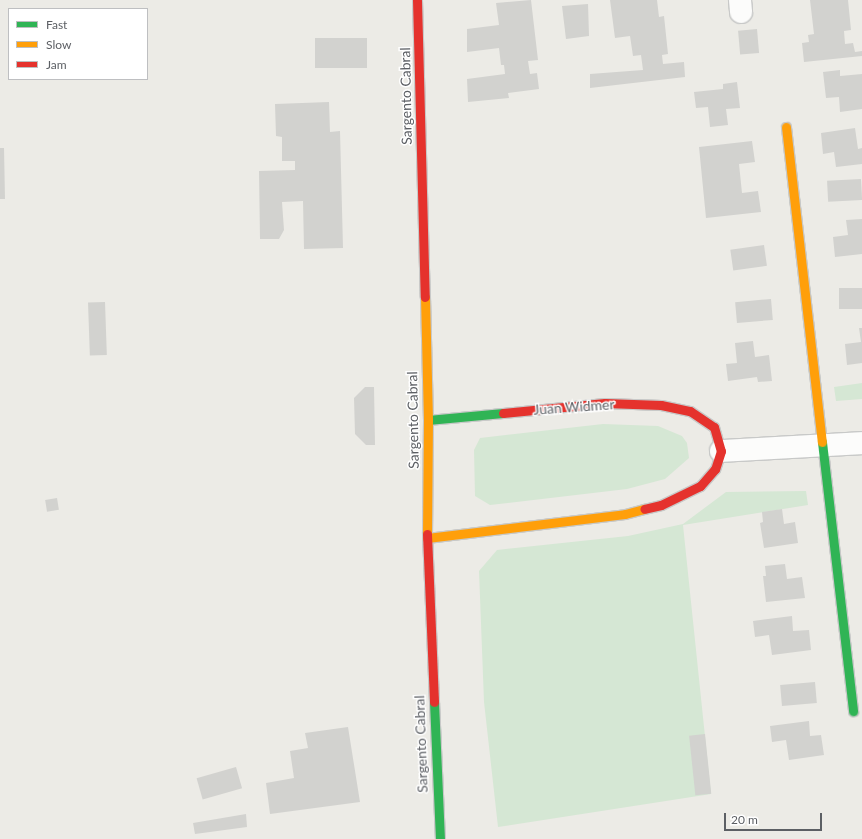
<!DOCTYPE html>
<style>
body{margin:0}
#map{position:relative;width:862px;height:839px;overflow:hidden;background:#ecebe6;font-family:Lato,sans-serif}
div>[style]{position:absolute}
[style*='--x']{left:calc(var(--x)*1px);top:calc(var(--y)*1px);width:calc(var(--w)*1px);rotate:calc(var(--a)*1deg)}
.green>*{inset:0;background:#d5e7d4}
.building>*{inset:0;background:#d2d2cf;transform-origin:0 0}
.roads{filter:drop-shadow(1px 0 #c8c9c8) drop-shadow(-1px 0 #c8c9c8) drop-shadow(0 1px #c8c9c8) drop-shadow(0 -1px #c8c9c8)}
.street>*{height:22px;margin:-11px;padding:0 11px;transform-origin:11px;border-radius:11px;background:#fcfcfb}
.fast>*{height:9px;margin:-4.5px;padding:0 4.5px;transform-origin:4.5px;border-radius:4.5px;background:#30b455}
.slow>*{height:9px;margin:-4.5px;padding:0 4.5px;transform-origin:4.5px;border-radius:4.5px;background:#ff9f0a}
.jam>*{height:9px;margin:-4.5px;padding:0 4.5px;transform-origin:4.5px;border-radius:4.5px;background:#e5322d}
span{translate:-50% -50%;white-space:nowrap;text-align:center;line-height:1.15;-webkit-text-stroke:3px #fff;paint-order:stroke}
.street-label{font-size:14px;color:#5c5f64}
.legend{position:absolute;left:8px;top:8px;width:140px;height:72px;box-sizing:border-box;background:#fff;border:1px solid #bebfc1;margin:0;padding:5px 7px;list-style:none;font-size:12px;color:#5c5f64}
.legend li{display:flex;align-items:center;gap:8px;height:20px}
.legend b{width:20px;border:1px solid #bebfc1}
.scale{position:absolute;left:724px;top:813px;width:98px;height:18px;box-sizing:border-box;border:2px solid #5c5f64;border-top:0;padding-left:5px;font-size:12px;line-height:14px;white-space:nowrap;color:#5c5f64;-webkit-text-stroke:3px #fff;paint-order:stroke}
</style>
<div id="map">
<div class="green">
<div style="clip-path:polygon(862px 383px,862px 399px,836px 401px,834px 387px)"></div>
<div style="clip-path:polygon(603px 424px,658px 426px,682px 436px,687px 443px,689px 458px,665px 479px,627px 489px,490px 505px,475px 496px,474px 450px,480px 438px)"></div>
<div style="clip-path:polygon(806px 491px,808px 505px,683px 525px,711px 794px,498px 827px,484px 702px,479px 571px,497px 550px,628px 536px,683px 524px,726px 492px)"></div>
</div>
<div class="building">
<div style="clip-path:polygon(531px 0,538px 60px,528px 61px,530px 74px,537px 73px,539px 89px,508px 93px,509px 98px,468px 102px,467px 79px,505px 74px,504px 65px,501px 65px,499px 48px,467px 52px,467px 29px,499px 25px,496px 3px)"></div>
<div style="clip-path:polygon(610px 0,657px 0,659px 17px,664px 16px,668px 54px,662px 55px,663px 64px,684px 62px,685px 77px,590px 88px,590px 74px,643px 70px,641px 55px,633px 56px,630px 36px,615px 38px)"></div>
<div style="clip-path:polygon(810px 0,848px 0,851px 30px,844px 31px,845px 44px,853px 43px,855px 52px,862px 51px,862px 56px,804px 62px,802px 43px,809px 42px,808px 35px,814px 34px)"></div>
<div style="clip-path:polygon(588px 4px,589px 36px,566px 39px,562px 6px)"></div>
<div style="left:757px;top:29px;width:24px;height:19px;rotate:85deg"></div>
<div style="left:367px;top:38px;width:30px;height:52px;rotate:90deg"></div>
<div style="clip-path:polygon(840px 70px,840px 76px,862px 74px,862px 109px,840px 112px,839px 97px,826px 98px,823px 72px)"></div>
<div style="clip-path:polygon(737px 82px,740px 108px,726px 109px,728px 125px,710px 127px,708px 107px,696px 108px,694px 92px,723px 89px,723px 84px)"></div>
<div style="clip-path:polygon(329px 102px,330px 132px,340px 131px,343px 248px,304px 249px,303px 201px,282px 202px,284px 230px,279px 239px,260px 239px,259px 171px,295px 170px,295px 161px,282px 161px,282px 137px,276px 136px,275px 104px)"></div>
<div style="clip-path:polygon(855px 128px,858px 149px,862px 148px,862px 164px,836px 167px,834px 152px,823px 154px,821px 133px)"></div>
<div style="clip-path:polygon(752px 141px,755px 162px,739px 164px,742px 193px,758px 191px,761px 212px,706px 218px,699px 147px)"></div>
<div style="clip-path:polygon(0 148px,4px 148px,5px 199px,0 199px)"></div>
<div style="left:861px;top:179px;width:21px;height:34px;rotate:87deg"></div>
<div style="clip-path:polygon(862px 219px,862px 254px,835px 257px,833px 237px,848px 235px,846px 220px)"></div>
<div style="left:764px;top:245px;width:21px;height:34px;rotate:82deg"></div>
<div style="left:862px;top:288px;width:21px;height:23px;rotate:90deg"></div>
<div style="left:771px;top:299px;width:21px;height:36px;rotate:85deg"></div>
<div style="left:105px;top:302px;width:53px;height:17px;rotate:88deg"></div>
<div style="clip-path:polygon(859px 328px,862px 328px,862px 363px,847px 365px,845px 344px,861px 342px)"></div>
<div style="clip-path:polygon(753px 341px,755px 357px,769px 355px,772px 381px,758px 382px,757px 377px,728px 381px,726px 364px,737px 363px,735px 343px)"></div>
<div style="clip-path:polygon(365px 387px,374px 387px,375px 445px,366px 445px,355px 434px,354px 398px)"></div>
<div style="left:57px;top:498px;width:12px;height:12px;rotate:81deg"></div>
<div style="clip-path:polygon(782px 509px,784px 524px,795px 522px,798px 543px,764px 548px,760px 523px,763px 522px,762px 512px)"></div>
<div style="clip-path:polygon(785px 564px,787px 579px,802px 577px,805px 598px,766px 602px,763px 576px,766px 576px,765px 566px)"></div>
<div style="clip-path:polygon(792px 616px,793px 631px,809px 630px,811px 650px,772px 655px,769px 635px,755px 637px,753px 621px)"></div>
<div style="left:815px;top:682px;width:21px;height:35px;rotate:85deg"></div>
<div style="clip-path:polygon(809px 721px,810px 736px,821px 735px,824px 755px,789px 760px,786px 740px,772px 742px,770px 726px)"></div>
<div style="clip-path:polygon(348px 727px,360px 802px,270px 814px,266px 783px,294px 778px,290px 751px,308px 748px,305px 733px)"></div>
<div style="left:705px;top:734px;width:60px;height:16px;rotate:84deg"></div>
<div style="left:236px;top:767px;width:22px;height:41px;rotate:74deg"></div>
<div style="clip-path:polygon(246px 814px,247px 827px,195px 834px,193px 823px)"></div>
</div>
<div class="roads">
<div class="street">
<div style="--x:740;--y:0;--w:12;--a:85"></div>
<div style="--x:721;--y:451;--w:141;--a:-3.2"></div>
</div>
<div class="fast">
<div style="--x:428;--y:420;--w:75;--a:-5.3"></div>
<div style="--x:822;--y:442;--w:271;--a:83.4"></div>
<div style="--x:434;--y:702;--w:137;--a:87.5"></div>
</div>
<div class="slow">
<div style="--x:786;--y:127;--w:317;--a:83.5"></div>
<div style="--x:425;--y:297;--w:123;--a:88.6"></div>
<div style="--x:428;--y:420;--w:114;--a:90.5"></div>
<div style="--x:427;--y:538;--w:199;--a:-6.9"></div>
<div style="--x:625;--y:514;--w:20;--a:-15"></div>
</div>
<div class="jam">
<div style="--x:417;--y:0;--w:297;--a:88.5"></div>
<div style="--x:503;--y:413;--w:102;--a:-5.6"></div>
<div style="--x:605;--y:403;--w:56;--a:2"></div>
<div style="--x:661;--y:405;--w:30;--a:12"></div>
<div style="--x:690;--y:411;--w:29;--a:34"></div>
<div style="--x:714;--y:427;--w:25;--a:74"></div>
<div style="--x:721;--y:451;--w:19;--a:108"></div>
<div style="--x:715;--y:469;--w:23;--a:131"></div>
<div style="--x:700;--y:486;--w:43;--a:154"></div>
<div style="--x:661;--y:505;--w:17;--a:167"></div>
<div style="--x:427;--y:534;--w:168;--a:87.6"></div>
</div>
</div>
<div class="street-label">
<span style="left:406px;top:96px;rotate:-91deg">Sargento Cabral</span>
<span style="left:574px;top:407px;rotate:-4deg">Juan Widmer</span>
<span style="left:413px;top:420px;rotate:-91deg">Sargento Cabral</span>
<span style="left:421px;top:744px;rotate:-92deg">Sargento Cabral</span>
</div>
<ul class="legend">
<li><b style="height:5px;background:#30b455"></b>Fast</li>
<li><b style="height:5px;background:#ff9f0a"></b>Slow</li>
<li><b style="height:5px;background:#e5322d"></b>Jam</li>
</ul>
<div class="scale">20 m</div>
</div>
